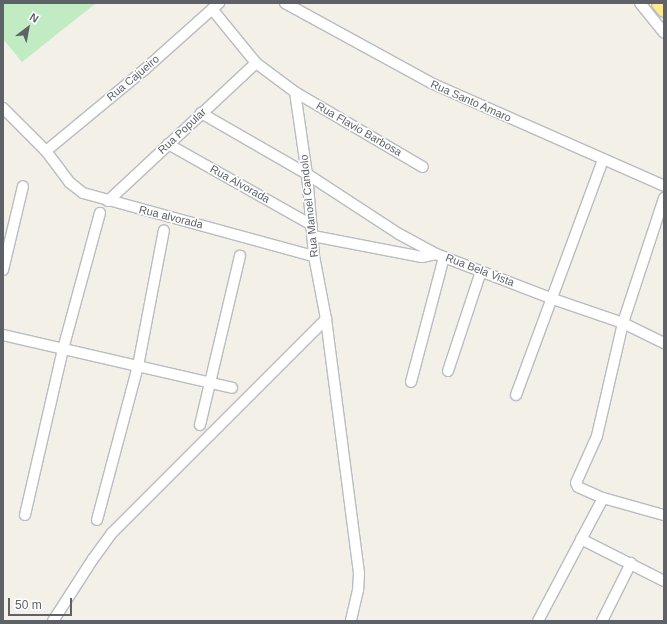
<!DOCTYPE html>
<style>
body{margin:0}
#map{position:relative;width:667px;height:624px;overflow:hidden;background:#f2f0e7;font-family:Arial,sans-serif}
div>[style]{position:absolute}
[style*='--x']{left:calc(var(--x)*1px);top:calc(var(--y)*1px);width:calc(var(--w)*1px);rotate:calc(var(--a)*1deg)}
.green>*{inset:0;background:#c1ebc3}
.roads{filter:drop-shadow(1px 0 #b9bcc1) drop-shadow(-1px 0 #b9bcc1) drop-shadow(0 1px #b9bcc1) drop-shadow(0 -1px #b9bcc1)}
.minor>*{height:10px;margin:-5px;padding:0 5px;transform-origin:5px;border-radius:5px;background:#fff}
.highway>*{height:15px;margin:-7.5px;padding:0 7.5px;transform-origin:7.5px;border-radius:7.5px;background:#ffe890}
span{translate:-50% -50%;white-space:nowrap;text-align:center;line-height:1.15;-webkit-text-stroke:3px #fff;paint-order:stroke}
.street-label{font-size:11px;color:#5e6268}
.frame{position:absolute;inset:0;border:4px solid #5e6268;pointer-events:none}
.north{position:absolute;left:8px;top:8px;width:40px;height:40px;-webkit-text-stroke:3px #fff;paint-order:stroke;rotate:32deg;font-size:11px;font-weight:700;line-height:16px;text-align:center;color:#5e6268}
.north::after{content:'';display:block;margin:auto;width:14px;height:18px;background:#5e6268;clip-path:polygon(50% 0,100% 100%,50% 72%,0 100%)}
.scale{position:absolute;left:8px;top:598px;width:64px;height:18px;box-sizing:border-box;border:2px solid #5e6268;border-top:0;padding-left:5px;font-size:12px;line-height:14px;white-space:nowrap;color:#5e6268;-webkit-text-stroke:3px #fff;paint-order:stroke}
</style>
<div id="map">
<div class="green">
<div style="clip-path:polygon(3px 3px,96px 3px,22px 62px,3px 39px)"></div>
</div>
<div class="roads">
<div class="minor">
<div style="--x:285;--y:3;--w:166;--a:28.7"></div>
<div style="--x:431;--y:83;--w:255;--a:23.8"></div>
<div style="--x:640;--y:3;--w:38;--a:51"></div>
<div style="--x:212;--y:9;--w:70;--a:50.8"></div>
<div style="--x:256;--y:63;--w:49;--a:36.6"></div>
<div style="--x:295;--y:92;--w:148;--a:30.4"></div>
<div style="--x:295;--y:92;--w:83;--a:81.7"></div>
<div style="--x:307;--y:174;--w:82;--a:85.1"></div>
<div style="--x:314;--y:256;--w:64;--a:79.2"></div>
<div style="--x:326;--y:319;--w:256;--a:82.6"></div>
<div style="--x:359;--y:573;--w:17;--a:93"></div>
<div style="--x:358;--y:590;--w:32;--a:103"></div>
<div style="--x:3;--y:108;--w:61;--a:45"></div>
<div style="--x:46;--y:151;--w:39;--a:53"></div>
<div style="--x:69;--y:182;--w:18;--a:38"></div>
<div style="--x:83;--y:193;--w:239;--a:15.3"></div>
<div style="--x:201;--y:113;--w:122;--a:29.9"></div>
<div style="--x:307;--y:174;--w:110;--a:33.1"></div>
<div style="--x:399;--y:234;--w:42;--a:28.4"></div>
<div style="--x:436;--y:254;--w:125;--a:21"></div>
<div style="--x:553;--y:299;--w:74;--a:18.9"></div>
<div style="--x:623;--y:323;--w:46;--a:26"></div>
<div style="--x:168;--y:144;--w:165;--a:29.4"></div>
<div style="--x:46;--y:151;--w:127;--a:-39.6"></div>
<div style="--x:144;--y:70;--w:101;--a:-41.8"></div>
<div style="--x:664;--y:198;--w:132;--a:108.2"></div>
<div style="--x:623;--y:323;--w:116;--a:103"></div>
<div style="--x:597;--y:436;--w:51;--a:114.1"></div>
<div style="--x:576;--y:483;--w:4;--a:63"></div>
<div style="--x:578;--y:487;--w:27;--a:24"></div>
<div style="--x:603;--y:498;--w:63;--a:15.6"></div>
<div style="--x:108;--y:201;--w:202;--a:-43"></div>
<div style="--x:313;--y:236;--w:111;--a:10.9"></div>
<div style="--x:422;--y:257;--w:14;--a:-12"></div>
<div style="--x:3;--y:270;--w:86;--a:-76.6"></div>
<div style="--x:3;--y:335;--w:235;--a:13"></div>
<div style="--x:448;--y:371;--w:105;--a:-71.7"></div>
<div style="--x:411;--y:382;--w:129;--a:-75.2"></div>
<div style="--x:516;--y:395;--w:251;--a:-69.7"></div>
<div style="--x:200;--y:425;--w:174;--a:-76.7"></div>
<div style="--x:25;--y:515;--w:170;--a:-77.1"></div>
<div style="--x:63;--y:349;--w:141;--a:-74.8"></div>
<div style="--x:97;--y:520;--w:159;--a:-75.1"></div>
<div style="--x:138;--y:366;--w:138;--a:-79.2"></div>
<div style="--x:581;--y:539;--w:93;--a:26.8"></div>
<div style="--x:53;--y:621;--w:74;--a:-57.2"></div>
<div style="--x:93;--y:559;--w:32;--a:-54"></div>
<div style="--x:112;--y:533;--w:303;--a:-45"></div>
<div style="--x:538;--y:621;--w:139;--a:-62.1"></div>
<div style="--x:602;--y:621;--w:65;--a:-63.4"></div>
</div>
<div class="highway">
<div style="--x:659;--y:3;--w:8;--a:50"></div>
</div>
</div>
<div class="street-label">
<span style="left:133px;top:78px;rotate:-40deg">Rua Cajueiro</span>
<span style="left:471px;top:101px;rotate:24deg">Rua Santo Amaro</span>
<span style="left:359px;top:129px;rotate:30deg">Rua Flavio Barbosa</span>
<span style="left:182px;top:131px;rotate:-43deg">Rua Popular</span>
<span style="left:240px;top:184px;rotate:29deg">Rua Alvorada</span>
<span style="left:309px;top:206px;rotate:-96deg">Rua Manoel Candolo</span>
<span style="left:171px;top:217px;rotate:14deg">Rua alvorada</span>
<span style="left:480px;top:270px;rotate:21deg">Rua Bela Vista</span>
</div>
<div class="frame"></div>
<div class="north">N</div>
<div class="scale">50 m</div>
</div>
